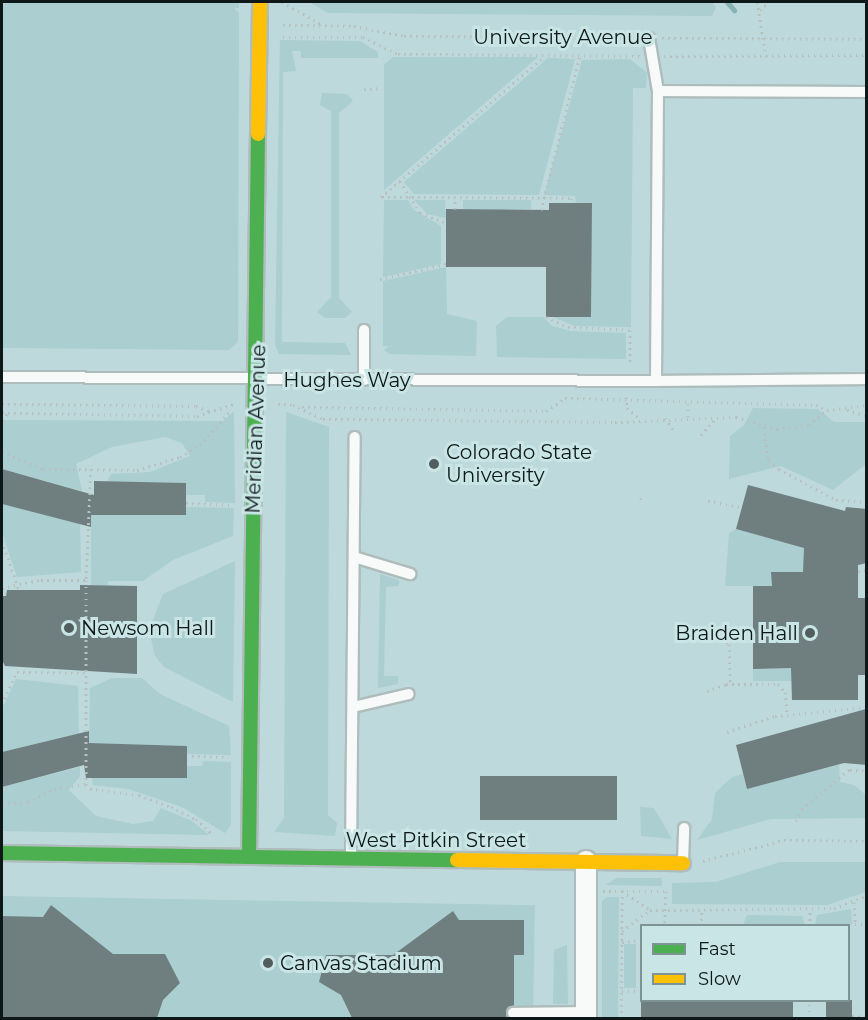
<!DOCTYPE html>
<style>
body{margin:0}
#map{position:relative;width:868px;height:1020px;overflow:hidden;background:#cfdfe0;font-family:Montserrat,sans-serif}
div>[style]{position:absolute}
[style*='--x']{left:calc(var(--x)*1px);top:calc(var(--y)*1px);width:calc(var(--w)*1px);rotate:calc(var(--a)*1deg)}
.built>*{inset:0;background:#bdd9db}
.green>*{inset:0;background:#abced0;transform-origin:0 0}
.stream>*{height:5px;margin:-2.5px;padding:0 2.5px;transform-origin:2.5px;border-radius:2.5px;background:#88b3b5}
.building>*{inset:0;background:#6f7f80;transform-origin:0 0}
.path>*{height:3px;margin-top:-1.5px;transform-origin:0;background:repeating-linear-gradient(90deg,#b9bfbf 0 1.5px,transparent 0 6px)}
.roads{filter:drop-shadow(2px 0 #afbcbc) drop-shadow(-2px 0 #afbcbc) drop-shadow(0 2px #afbcbc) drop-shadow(0 -2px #afbcbc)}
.lane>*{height:10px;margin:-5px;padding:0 5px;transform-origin:5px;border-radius:5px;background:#f8fafa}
.street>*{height:20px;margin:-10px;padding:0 10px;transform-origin:10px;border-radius:10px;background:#f8fafa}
.fast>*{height:14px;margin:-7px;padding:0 7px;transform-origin:7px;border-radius:7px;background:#4caf50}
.slow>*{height:14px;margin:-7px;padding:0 7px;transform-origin:7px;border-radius:7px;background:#ffc107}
.dots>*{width:16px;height:16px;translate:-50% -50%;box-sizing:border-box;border:3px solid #c9e5e6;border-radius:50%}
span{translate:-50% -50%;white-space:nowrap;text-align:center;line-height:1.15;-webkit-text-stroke:6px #c9e5e6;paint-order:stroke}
.street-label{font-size:20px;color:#0e1818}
.poi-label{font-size:20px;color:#0e1818}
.left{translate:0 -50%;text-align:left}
.right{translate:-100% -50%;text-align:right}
.frame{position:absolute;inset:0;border:3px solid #0e1818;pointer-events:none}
.legend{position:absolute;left:640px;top:924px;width:210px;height:78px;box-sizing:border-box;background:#c9e5e6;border:2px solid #7e9394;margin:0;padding:8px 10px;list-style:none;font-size:18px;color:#0e1818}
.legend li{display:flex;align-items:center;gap:12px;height:30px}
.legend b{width:30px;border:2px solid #7e9394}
</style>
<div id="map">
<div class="built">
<div style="clip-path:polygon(evenodd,2px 2px,866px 2px,866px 1018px,2px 1018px,2px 2px,642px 926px,848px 926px,848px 1000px,642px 1000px,642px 926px)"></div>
</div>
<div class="green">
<div style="clip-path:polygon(2px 2px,239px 2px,239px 8px,234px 8px,239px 13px,238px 342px,229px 350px,2px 348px)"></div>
<div style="clip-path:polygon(309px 2px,712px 2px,716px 7px,712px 16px,328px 13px)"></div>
<div style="clip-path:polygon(280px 35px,280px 40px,360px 41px,378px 52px,378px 58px,301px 58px,301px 51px,292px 51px,296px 71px,283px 72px,282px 342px,345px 343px,351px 355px,279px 354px,275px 345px)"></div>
<div style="clip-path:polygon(393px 57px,538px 57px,384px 190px,384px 65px)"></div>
<div style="clip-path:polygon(548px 58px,575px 59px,539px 195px,414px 194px,404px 182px)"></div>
<div style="clip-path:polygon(630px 59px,647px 73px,646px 88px,633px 88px,631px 327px,574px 326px,553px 317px,591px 317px,575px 196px,544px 195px,582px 60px)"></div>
<div style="clip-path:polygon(322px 93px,347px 94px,353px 101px,339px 113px,339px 298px,352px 312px,345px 318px,325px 318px,317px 312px,331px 297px,331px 111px,320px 105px)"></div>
<div style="clip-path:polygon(384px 200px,408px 200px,414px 210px,441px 226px,441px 264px,383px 277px)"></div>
<div style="clip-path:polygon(414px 200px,445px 200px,446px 218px,427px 214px)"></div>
<div style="left:463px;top:200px;width:68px;height:9px"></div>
<div style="clip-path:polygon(446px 267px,447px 314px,477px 321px,476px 356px,389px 354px,384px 350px,390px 346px,383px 346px,383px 281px)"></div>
<div style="clip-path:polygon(507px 317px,543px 317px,552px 326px,571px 331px,626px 333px,626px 359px,497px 357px,496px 326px)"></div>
<div style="clip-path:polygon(753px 408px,818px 409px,834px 422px,866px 422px,866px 464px,833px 490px,781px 466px,729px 479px,730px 436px,744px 425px)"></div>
<div style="clip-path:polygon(234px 411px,235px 503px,205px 502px,205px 495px,186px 495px,186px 483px,107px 482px,111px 474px,150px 472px,190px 456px,182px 443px,165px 437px,112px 447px,76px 464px,82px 491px,2px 469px,2px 420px,223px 421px)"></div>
<div style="clip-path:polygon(286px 412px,329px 427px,328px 815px,337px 823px,335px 836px,274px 832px,284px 818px)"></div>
<div style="clip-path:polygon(2px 504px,80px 523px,81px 572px,17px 577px,2px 533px)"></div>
<div style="clip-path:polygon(186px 507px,234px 508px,233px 536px,173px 560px,143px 581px,108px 581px,107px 590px,91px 590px,91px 515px,186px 515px)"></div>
<div style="clip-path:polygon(736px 529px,832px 555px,804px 564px,803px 572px,772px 572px,772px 586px,725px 586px,729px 533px)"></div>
<div style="clip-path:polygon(235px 561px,233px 702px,164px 667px,155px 656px,149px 630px,163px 594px)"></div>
<div style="clip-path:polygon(380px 574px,399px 580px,399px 586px,386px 587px,384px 676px,398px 676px,398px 684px,378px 688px)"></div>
<div style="left:792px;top:668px;width:13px;height:39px;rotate:90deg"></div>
<div style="clip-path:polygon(112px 678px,142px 678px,160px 694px,229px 726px,231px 755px,187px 754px,187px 746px,89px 743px,90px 688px)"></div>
<div style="clip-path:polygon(16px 679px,78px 686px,79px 744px,73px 735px,2px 752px,2px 709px)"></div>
<div style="clip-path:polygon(203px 761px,231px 762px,231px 825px,225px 833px,182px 807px,128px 789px,93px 785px,92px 778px,186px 778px,187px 766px,202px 766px)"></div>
<div style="clip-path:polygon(839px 765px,840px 782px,854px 785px,866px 795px,866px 818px,771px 819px,697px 840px,712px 819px,715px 793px,732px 777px,743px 774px,747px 788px)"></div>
<div style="clip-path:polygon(80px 767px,80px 776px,69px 790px,96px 816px,133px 824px,153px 821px,161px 808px,192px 821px,209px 835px,2px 831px,2px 787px)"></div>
<div style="clip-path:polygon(640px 807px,654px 808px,672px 839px,641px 836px)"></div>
<div style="clip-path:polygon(780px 862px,866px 862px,866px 892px,827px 905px,672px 904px,672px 883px,716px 882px)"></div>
<div style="clip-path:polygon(617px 878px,662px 878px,662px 886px,605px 885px)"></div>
<div style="left:2px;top:896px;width:533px;height:122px;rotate:1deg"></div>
<div style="clip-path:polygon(607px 897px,619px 897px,618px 1018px,602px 1018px,602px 901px)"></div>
<div style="clip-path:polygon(851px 909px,852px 924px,815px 925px,817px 915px)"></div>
<div style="clip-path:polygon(747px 915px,802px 916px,805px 925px,743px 925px)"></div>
<div style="left:624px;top:944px;width:12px;height:44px"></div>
<div style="clip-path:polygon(567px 945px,568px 1004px,553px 1004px,554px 950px)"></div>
</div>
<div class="stream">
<div style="--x:727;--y:2;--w:11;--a:49"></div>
</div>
<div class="building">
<div style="clip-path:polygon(549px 203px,592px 203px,591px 317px,546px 317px,546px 267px,446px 267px,446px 209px,549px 210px)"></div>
<div style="clip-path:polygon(2px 469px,94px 495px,94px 481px,186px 483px,186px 515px,91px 515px,91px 527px,2px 504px)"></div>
<div style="clip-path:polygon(748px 485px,845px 511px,846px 507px,867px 509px,867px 563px,858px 565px,858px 598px,867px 598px,867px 675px,858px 675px,858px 700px,792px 700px,791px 668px,753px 669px,753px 586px,772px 586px,771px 572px,803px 572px,804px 548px,736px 529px)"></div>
<div style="clip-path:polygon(80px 585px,137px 586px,137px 674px,5px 666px,2px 660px,2px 596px,6px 596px,7px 590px,80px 590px)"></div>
<div style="clip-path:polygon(866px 709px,867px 765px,844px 763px,747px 789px,736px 745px)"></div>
<div style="clip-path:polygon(89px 731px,89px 743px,187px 746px,187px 778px,86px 778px,84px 765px,2px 787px,2px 752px)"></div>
<div style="left:480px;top:776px;width:137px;height:44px"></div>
<div style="clip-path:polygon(51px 905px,113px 954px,165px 954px,180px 983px,163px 1000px,157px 1018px,2px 1018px,2px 916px,43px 917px)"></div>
<div style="clip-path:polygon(453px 911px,459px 920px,524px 920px,524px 955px,514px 955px,514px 1005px,506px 1010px,508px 1018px,352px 1018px,341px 995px,319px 982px,326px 955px,393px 955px)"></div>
<div style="left:641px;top:1000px;width:152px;height:18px"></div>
<div style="left:826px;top:1000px;width:26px;height:18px"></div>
</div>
<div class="path">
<div style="--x:282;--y:2;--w:45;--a:29.4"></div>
<div style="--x:757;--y:2;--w:55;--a:80.5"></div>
<div style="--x:760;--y:10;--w:12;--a:-42"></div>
<div style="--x:283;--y:25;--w:71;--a:0.8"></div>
<div style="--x:354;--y:26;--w:51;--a:11.3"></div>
<div style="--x:404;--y:36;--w:231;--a:0.5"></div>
<div style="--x:283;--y:37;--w:80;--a:0"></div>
<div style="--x:363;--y:37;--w:39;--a:26"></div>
<div style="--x:398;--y:54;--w:242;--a:0.5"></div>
<div style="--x:662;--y:38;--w:204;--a:0.3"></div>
<div style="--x:664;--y:56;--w:202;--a:-0.3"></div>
<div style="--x:364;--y:89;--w:17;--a:-3"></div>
<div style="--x:400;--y:181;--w:38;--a:58"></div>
<div style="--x:420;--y:213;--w:28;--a:21"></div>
<div style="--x:381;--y:197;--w:216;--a:-40.7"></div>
<div style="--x:382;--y:197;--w:189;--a:0.3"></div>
<div style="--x:571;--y:198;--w:5;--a:90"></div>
<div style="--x:455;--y:209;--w:11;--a:-90"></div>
<div style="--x:541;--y:210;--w:159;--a:-75.8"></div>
<div style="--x:380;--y:279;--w:68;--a:-12.8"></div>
<div style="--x:546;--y:317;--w:24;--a:24"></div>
<div style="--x:568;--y:327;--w:62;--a:2.8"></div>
<div style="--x:630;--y:330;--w:34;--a:90"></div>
<div style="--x:626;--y:397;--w:11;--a:85"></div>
<div style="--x:627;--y:408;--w:16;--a:40"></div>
<div style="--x:688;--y:403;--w:16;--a:90"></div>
<div style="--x:2;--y:404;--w:194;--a:0.6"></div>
<div style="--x:196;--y:406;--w:14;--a:21"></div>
<div style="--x:278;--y:404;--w:15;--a:4"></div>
<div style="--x:293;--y:405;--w:33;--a:25"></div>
<div style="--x:323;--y:419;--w:292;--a:0.6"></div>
<div style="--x:615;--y:422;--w:121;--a:-2.4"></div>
<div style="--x:736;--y:417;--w:43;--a:16.3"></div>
<div style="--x:777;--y:429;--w:32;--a:-7"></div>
<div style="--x:809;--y:425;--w:23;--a:-40"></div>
<div style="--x:302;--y:407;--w:244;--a:0.9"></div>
<div style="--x:546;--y:411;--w:23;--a:-34"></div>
<div style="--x:565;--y:398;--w:251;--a:1.6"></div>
<div style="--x:816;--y:405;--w:12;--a:24"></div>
<div style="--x:827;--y:410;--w:39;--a:-7"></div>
<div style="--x:847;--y:410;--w:20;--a:15"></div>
<div style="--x:2;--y:413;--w:195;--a:0.9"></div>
<div style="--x:197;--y:416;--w:38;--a:-18"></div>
<div style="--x:665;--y:418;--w:18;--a:56"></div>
<div style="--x:2;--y:420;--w:9;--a:-49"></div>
<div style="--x:763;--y:427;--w:34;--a:80"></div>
<div style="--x:769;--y:460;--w:13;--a:42"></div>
<div style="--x:779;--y:469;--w:65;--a:28.5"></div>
<div style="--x:836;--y:500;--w:30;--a:4"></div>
<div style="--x:701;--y:435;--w:21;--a:-49"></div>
<div style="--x:2;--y:452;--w:44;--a:22.5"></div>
<div style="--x:43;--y:469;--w:94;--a:0.6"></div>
<div style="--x:137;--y:470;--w:45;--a:-16.8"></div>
<div style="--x:180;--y:457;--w:23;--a:-31"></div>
<div style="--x:200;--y:445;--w:48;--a:-48.4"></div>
<div style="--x:91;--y:469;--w:111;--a:92.6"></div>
<div style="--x:86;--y:580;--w:204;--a:90"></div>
<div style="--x:86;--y:784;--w:6;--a:51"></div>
<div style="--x:90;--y:789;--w:49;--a:7"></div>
<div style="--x:139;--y:795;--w:34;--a:21"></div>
<div style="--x:171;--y:807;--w:28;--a:26"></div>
<div style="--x:196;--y:819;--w:23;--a:43"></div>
<div style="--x:640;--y:499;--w:4;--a:-34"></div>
<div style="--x:708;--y:501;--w:35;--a:10"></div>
<div style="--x:186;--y:503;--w:45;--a:2.5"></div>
<div style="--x:2;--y:541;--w:52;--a:70.9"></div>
<div style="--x:858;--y:571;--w:8;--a:-7"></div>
<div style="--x:2;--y:588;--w:40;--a:-12"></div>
<div style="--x:41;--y:580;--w:45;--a:0"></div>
<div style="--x:707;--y:628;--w:27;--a:36"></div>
<div style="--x:729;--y:644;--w:40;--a:88.6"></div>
<div style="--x:707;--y:691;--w:20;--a:-20"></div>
<div style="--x:726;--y:684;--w:52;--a:0"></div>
<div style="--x:778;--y:684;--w:11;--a:49"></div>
<div style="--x:785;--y:692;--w:22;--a:85"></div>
<div style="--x:2;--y:704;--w:35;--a:-65"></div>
<div style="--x:17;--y:672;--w:68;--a:0.8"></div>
<div style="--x:727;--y:732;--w:51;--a:-18.4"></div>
<div style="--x:775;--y:716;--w:91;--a:-5.6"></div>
<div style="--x:192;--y:756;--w:36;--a:2"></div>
<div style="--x:850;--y:770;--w:16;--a:4"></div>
<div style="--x:2;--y:803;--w:26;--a:-2"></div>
<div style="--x:28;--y:802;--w:29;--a:-27"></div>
<div style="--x:54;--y:789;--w:32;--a:-9"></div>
<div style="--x:796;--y:821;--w:13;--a:-63"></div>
<div style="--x:802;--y:809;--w:65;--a:-40"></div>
<div style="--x:703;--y:861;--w:84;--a:-14.5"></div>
<div style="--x:784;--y:840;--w:82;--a:0.7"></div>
<div style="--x:603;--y:891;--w:63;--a:0"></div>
<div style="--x:666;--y:891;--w:35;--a:92"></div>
<div style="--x:622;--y:891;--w:34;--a:34"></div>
<div style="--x:854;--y:902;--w:22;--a:87"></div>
<div style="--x:855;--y:924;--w:11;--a:0"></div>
<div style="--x:701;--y:926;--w:17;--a:-87"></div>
<div style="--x:810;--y:926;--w:17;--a:-90"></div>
<div style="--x:622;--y:931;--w:35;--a:-37"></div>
<div style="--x:650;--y:910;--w:184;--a:-0.6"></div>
<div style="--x:834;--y:908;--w:34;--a:-21"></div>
<div style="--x:622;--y:942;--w:20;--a:-6"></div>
<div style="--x:622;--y:991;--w:19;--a:0"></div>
<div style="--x:852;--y:1016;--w:14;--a:4"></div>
<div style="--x:621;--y:1018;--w:127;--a:-89.5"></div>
<div style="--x:809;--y:1018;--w:18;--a:-90"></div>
</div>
<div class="roads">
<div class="lane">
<div style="--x:649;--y:38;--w:54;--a:80.4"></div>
<div style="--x:866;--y:92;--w:208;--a:-179.7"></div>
<div style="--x:658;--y:91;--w:290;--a:90.4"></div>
<div style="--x:656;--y:381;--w:210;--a:-0.5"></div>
<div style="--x:364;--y:330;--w:50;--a:90"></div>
<div style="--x:2;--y:377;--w:654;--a:0.35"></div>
<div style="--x:354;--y:557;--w:59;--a:16.9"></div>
<div style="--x:353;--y:707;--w:57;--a:-13.1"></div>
<div style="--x:351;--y:856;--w:419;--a:-89.5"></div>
<div style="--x:683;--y:862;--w:34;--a:-88"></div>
<div style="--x:513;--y:1013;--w:73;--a:-0.8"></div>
</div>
<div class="street">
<div style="--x:586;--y:1018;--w:157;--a:-90"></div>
</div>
<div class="fast">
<div style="--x:2;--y:853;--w:455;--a:0.9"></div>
<div style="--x:249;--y:857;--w:723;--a:-89.29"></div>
</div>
<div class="slow">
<div style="--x:258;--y:134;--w:132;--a:-89.1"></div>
<div style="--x:457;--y:860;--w:226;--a:0.8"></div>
</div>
</div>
<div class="dots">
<div style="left:434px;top:464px;background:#525e5e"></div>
<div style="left:69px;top:628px;background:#525e5e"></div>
<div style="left:810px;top:633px;background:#525e5e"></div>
<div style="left:268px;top:963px;background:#525e5e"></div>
</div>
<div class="street-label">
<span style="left:563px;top:37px">University Avenue</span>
<span style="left:347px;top:380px">Hughes Way</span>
<span style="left:256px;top:429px;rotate:-88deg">Meridian Avenue</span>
<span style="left:436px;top:840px">West Pitkin Street</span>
</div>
<div class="poi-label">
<span class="left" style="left:446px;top:464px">Colorado State<br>University</span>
<span class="left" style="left:81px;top:628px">Newsom Hall</span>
<span class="right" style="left:798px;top:633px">Braiden Hall</span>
<span class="left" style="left:280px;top:963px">Canvas Stadium</span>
</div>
<div class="frame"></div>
<ul class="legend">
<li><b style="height:8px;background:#4caf50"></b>Fast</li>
<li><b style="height:8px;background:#ffc107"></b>Slow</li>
</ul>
</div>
